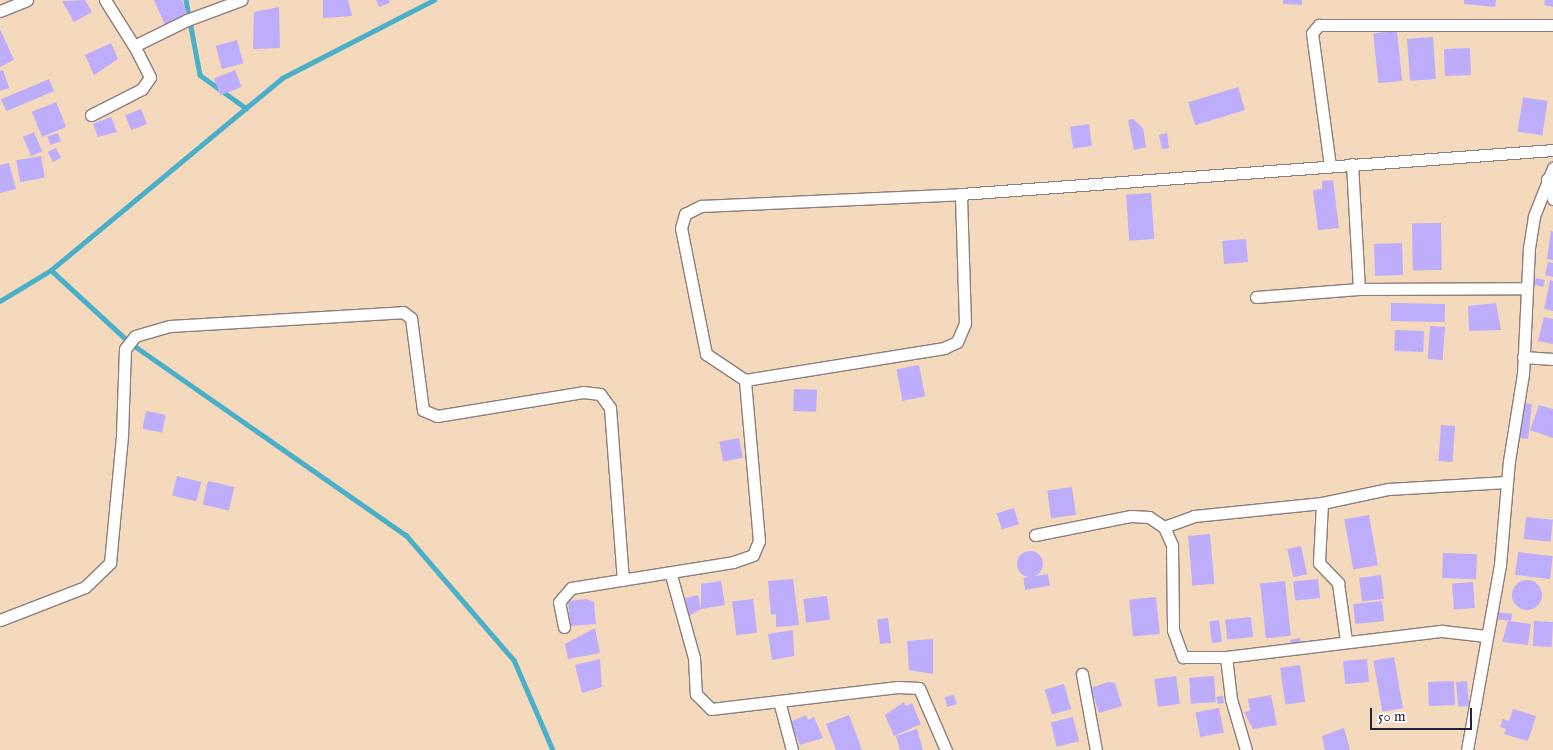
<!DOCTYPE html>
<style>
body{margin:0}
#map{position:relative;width:1553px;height:750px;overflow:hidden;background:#f4d9bc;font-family:"IM FELL English",serif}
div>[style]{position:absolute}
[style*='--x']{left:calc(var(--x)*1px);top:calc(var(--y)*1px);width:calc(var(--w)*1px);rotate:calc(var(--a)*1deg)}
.stream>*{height:4.5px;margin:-2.25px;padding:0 2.25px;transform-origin:2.25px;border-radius:2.25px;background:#4aafc9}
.building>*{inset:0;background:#beadfa;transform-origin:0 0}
.round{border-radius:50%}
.roads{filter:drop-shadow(1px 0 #8b7e7c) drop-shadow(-1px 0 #8b7e7c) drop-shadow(0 1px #8b7e7c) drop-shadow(0 -1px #8b7e7c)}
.minor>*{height:11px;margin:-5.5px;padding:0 5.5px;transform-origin:5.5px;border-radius:5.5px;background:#fff}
span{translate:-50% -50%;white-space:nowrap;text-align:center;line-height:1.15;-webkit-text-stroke:4px #fff;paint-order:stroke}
.scale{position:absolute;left:1370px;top:708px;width:102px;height:22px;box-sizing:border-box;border:2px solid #22223b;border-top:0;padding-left:6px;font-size:15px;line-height:18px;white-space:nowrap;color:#22223b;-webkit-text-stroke:4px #fff;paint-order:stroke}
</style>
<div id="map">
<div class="stream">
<div style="--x:186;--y:0;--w:76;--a:79.4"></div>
<div style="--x:200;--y:75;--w:57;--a:35.7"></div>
<div style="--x:51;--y:270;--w:106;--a:42.7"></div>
<div style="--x:129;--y:342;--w:338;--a:34.9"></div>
<div style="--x:406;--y:535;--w:165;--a:49.2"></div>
<div style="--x:514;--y:660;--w:98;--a:66.6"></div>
<div style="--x:0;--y:301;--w:60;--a:-31.3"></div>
<div style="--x:51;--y:270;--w:300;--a:-39.7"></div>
<div style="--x:282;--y:78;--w:171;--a:-27.2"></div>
</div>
<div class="building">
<div style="clip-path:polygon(85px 0,92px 12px,74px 22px,62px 1px)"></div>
<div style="clip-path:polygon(154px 0,182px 0,188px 15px,165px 25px)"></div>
<div style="clip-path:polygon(323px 0,348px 0,352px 16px,323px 18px)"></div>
<div style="clip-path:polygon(376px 0,389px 0,390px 3px,379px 7px)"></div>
<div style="clip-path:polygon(1283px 0,1302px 0,1302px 5px,1283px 4px)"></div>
<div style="clip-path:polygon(1464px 0,1496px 0,1495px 7px,1464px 4px)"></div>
<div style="clip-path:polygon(1545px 0,1553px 0,1553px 7px,1544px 5px)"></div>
<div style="clip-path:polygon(279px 7px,280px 48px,253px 49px,254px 12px)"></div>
<div style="clip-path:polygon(0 29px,14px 60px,0 67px)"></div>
<div style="left:1397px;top:31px;width:50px;height:24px;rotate:84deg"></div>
<div style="left:1433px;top:37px;width:42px;height:26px;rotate:86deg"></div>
<div style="left:237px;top:40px;width:24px;height:22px;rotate:75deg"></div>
<div style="clip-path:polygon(111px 43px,118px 59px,94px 75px,85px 55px)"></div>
<div style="left:1470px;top:48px;width:27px;height:26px;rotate:88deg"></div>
<div style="clip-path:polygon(3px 70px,9px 88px,0 91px,0 71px)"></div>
<div style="left:235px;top:70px;width:18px;height:23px;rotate:68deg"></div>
<div style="left:49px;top:79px;width:13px;height:52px;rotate:67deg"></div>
<div style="left:1238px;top:87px;width:24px;height:52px;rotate:73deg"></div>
<div style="left:1523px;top:97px;width:25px;height:35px;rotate:9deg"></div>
<div style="left:56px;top:102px;width:27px;height:26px;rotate:68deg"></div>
<div style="left:141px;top:109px;width:16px;height:17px;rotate:68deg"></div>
<div style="clip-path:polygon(111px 117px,117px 132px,98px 137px,93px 124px)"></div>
<div style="clip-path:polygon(1133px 119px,1143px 128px,1146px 147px,1134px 150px,1128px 120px)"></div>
<div style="left:1089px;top:124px;width:22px;height:19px;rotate:82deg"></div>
<div style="left:34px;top:132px;width:21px;height:12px;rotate:67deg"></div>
<div style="left:58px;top:133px;width:9px;height:11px;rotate:72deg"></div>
<div style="clip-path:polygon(1167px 133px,1169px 148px,1162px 149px,1159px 135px)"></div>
<div style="left:56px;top:148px;width:11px;height:9px;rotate:63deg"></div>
<div style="left:41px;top:156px;width:22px;height:25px;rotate:80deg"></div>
<div style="clip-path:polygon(9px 163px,16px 189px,0 193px,0 165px)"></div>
<div style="clip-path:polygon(1333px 180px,1339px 228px,1318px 230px,1313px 190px,1322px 189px,1322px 181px)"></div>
<div style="left:1151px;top:193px;width:46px;height:25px;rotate:86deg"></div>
<div style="left:1441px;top:223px;width:47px;height:29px;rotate:89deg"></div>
<div style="clip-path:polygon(1551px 231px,1553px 232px,1553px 260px,1547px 259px)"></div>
<div style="left:1246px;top:239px;width:23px;height:24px;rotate:85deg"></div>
<div style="left:1402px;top:243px;width:32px;height:28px;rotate:88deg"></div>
<div style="clip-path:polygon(1548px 262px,1553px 263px,1553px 277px,1545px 275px)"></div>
<div style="left:1536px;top:278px;width:9px;height:7px;rotate:13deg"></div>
<div style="clip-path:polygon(1550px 280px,1553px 281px,1553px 311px,1544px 309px)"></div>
<div style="left:1391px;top:303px;width:54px;height:18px;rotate:1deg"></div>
<div style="clip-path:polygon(1496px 303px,1501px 330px,1469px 331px,1468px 306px)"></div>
<div style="clip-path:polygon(1544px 317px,1553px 319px,1553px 344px,1538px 341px)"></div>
<div style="left:1430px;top:326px;width:15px;height:33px;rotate:4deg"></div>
<div style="left:1395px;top:330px;width:29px;height:21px;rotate:2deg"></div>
<div style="left:919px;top:365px;width:32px;height:23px;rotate:79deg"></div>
<div style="left:794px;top:389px;width:23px;height:22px;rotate:2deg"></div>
<div style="left:1522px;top:403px;width:10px;height:35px;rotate:6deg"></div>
<div style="clip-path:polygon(1539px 405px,1553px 409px,1553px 438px,1530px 430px)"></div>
<div style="left:146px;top:411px;width:20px;height:18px;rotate:11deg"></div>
<div style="left:1441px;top:425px;width:14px;height:36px;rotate:4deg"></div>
<div style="left:739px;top:438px;width:20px;height:20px;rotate:79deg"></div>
<div style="left:177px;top:476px;width:25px;height:20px;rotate:14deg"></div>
<div style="left:208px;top:481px;width:27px;height:24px;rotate:13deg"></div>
<div style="left:1072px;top:487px;width:28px;height:25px;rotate:82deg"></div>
<div style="left:1014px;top:508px;width:17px;height:18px;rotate:73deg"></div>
<div style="left:1369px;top:515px;width:51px;height:25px;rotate:80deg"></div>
<div style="left:1526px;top:517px;width:27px;height:22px;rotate:6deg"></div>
<div style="left:1210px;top:534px;width:50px;height:22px;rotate:85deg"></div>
<div style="left:1301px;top:546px;width:29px;height:14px;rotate:78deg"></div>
<div class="round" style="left:1017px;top:551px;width:26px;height:26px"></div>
<div style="left:1518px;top:552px;width:35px;height:23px;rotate:7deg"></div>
<div style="left:1443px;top:553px;width:34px;height:25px;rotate:2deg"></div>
<div style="left:1048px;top:574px;width:12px;height:25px;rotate:81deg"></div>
<div style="left:1381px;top:575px;width:24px;height:22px;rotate:83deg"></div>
<div style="clip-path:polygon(793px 579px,799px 625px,776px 627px,776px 614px,771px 615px,768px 581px)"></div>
<div style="left:1318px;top:579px;width:19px;height:25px;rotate:84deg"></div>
<div class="round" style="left:1512px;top:580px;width:30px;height:30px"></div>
<div style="clip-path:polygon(721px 581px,725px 605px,701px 609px,701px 584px)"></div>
<div style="left:1285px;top:581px;width:55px;height:25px;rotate:84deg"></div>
<div style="left:1473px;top:582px;width:26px;height:21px;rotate:86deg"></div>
<div style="clip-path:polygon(698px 595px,701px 609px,689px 616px,685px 598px)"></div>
<div style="left:827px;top:596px;width:24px;height:24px;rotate:83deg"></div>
<div style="left:1156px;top:597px;width:37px;height:27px;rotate:84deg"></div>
<div style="clip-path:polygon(587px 599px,594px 602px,596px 624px,570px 626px,568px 601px)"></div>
<div style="left:753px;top:599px;width:34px;height:21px;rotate:83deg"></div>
<div style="left:1382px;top:601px;width:20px;height:29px;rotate:84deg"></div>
<div style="left:1498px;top:612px;width:14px;height:7px;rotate:8deg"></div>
<div style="left:1251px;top:617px;width:20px;height:26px;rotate:84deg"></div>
<div style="left:888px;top:618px;width:25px;height:11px;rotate:83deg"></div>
<div style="left:1219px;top:620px;width:22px;height:10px;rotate:82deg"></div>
<div style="clip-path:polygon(1508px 621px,1531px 624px,1528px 645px,1502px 642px)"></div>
<div style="left:1534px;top:621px;width:19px;height:25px;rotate:3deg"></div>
<div style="clip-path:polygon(595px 628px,600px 653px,568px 659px,565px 644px)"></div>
<div style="clip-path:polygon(793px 630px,794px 656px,772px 660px,768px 634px)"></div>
<div style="clip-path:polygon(1300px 638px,1301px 642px,1291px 645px,1290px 640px)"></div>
<div style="clip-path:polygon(933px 639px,933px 674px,909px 670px,907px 641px)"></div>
<div style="left:1394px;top:657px;width:52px;height:21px;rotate:80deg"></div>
<div style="clip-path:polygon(600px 659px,602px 687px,582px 693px,575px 665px)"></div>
<div style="left:1367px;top:659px;width:23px;height:24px;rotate:85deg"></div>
<div style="left:1300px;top:665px;width:37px;height:20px;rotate:82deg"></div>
<div style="left:1176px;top:676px;width:28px;height:22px;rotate:82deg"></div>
<div style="left:1214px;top:676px;width:26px;height:25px;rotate:86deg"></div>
<div style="left:1454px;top:681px;width:24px;height:26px;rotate:88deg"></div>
<div style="left:1467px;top:681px;width:25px;height:11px;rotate:85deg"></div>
<div style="clip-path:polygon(1108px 682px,1115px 683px,1122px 706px,1099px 713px,1091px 688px)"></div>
<div style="left:1064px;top:684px;width:26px;height:20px;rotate:74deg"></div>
<div style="clip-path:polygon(954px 695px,957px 704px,947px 707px,945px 697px)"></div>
<div style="clip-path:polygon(1271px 695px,1277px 725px,1253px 729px,1244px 712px,1250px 711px,1248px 699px)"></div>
<div style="clip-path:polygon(1223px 696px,1224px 703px,1218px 704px,1216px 697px)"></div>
<div style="clip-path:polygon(904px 702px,906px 706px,912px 703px,921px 724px,894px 736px,885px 715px)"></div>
<div style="left:1219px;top:708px;width:25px;height:24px;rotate:79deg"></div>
<div style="clip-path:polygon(1513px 709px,1536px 716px,1528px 741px,1504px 734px,1506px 729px,1500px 727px,1503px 719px,1509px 721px)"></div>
<div style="clip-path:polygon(806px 715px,808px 720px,814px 717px,823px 738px,800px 745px,790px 722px)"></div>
<div style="clip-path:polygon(849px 715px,862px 750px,836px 750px,826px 724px)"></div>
<div style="left:1073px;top:717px;width:25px;height:23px;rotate:76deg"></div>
<div style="clip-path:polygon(1344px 728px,1350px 750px,1325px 750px,1322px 736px)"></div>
<div style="clip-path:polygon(917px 729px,923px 750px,900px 750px,896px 736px)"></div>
</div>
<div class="roads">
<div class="minor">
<div style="--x:105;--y:0;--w:54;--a:57.8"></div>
<div style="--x:0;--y:11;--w:29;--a:-22"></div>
<div style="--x:91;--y:115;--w:57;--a:-27"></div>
<div style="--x:142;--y:89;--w:14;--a:-56"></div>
<div style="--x:150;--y:77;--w:35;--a:-117"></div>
<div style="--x:134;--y:46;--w:59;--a:-26.1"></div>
<div style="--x:187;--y:20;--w:58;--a:-20.3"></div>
<div style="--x:1352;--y:164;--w:125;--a:86.8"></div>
<div style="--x:1330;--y:166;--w:134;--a:-97.7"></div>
<div style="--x:1312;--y:33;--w:11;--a:-49"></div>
<div style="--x:1319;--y:25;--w:234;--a:0"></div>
<div style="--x:1547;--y:179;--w:21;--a:73"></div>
<div style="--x:1256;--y:297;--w:103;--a:-4.4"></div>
<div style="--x:1359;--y:289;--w:165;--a:-0.3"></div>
<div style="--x:1523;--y:357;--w:30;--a:4"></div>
<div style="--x:745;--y:380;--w:202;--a:-9.1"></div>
<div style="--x:944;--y:348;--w:14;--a:-25"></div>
<div style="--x:957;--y:342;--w:21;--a:-67"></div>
<div style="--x:965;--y:323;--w:129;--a:-91.8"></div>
<div style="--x:1322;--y:503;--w:60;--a:92.9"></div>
<div style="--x:1319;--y:563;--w:28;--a:46"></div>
<div style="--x:1338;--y:583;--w:59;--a:82.1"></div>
<div style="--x:1164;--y:527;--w:32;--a:-20"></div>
<div style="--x:1194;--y:516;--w:129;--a:-5.8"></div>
<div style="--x:1322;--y:503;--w:67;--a:-12"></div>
<div style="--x:1388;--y:489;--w:119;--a:-3.4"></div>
<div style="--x:1035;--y:535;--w:98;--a:-11.2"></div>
<div style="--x:1131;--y:516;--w:18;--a:3"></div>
<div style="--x:1149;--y:517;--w:18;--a:34"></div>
<div style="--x:1164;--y:527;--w:20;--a:66"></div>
<div style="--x:1172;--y:545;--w:85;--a:89.3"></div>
<div style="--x:1173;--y:630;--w:29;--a:70"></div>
<div style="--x:1183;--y:657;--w:43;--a:0"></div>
<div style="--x:1226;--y:657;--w:218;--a:-6.9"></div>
<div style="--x:1442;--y:631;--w:44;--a:6.5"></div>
<div style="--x:671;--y:575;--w:86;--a:74.5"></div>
<div style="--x:694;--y:658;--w:36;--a:87"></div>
<div style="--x:696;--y:694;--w:21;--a:45"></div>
<div style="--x:711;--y:709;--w:188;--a:-6.7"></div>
<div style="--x:898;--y:687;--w:21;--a:3"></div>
<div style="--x:919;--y:688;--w:68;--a:66.5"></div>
<div style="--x:0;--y:620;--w:91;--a:-21.2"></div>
<div style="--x:85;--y:587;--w:35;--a:-44"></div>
<div style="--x:110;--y:563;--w:129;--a:-84.6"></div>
<div style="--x:122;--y:435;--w:86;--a:-88"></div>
<div style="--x:125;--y:349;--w:16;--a:-52"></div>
<div style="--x:135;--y:336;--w:36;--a:-16"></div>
<div style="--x:170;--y:326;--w:233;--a:-3.4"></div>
<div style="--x:403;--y:312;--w:10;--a:37"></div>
<div style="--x:411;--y:318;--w:93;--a:82.6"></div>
<div style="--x:423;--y:410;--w:15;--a:23"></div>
<div style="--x:437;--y:416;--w:148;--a:-9.3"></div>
<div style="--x:583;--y:392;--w:17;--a:7"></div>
<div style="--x:600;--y:394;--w:17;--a:54"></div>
<div style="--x:610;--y:408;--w:172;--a:85.7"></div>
<div style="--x:564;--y:627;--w:25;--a:-101"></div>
<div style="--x:559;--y:602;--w:18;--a:-49"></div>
<div style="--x:571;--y:588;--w:164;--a:-9.1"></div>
<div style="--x:733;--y:562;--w:21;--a:-19"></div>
<div style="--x:753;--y:555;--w:15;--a:-67"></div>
<div style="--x:759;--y:541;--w:162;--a:-95"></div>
<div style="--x:745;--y:380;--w:47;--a:-146.3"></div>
<div style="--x:706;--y:354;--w:128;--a:-101.2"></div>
<div style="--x:681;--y:228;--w:15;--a:-74"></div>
<div style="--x:685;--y:214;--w:18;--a:-27"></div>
<div style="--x:701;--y:206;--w:260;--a:-2.6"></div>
<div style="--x:961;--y:194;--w:594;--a:-4.25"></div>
<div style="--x:1226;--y:657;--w:42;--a:83.2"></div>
<div style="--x:1231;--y:699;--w:53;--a:73.6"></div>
<div style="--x:1082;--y:674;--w:77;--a:79.6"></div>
<div style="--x:779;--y:701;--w:51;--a:75.1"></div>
<div style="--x:1467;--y:750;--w:188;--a:-79.9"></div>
<div style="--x:1500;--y:565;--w:104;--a:-85.1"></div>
<div style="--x:1509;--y:461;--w:88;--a:-80.9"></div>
<div style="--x:1523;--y:374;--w:126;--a:-87.3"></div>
<div style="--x:1529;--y:248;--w:32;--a:-81"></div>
<div style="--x:1534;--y:216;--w:52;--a:-68.4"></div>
</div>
</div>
<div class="scale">50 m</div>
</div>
